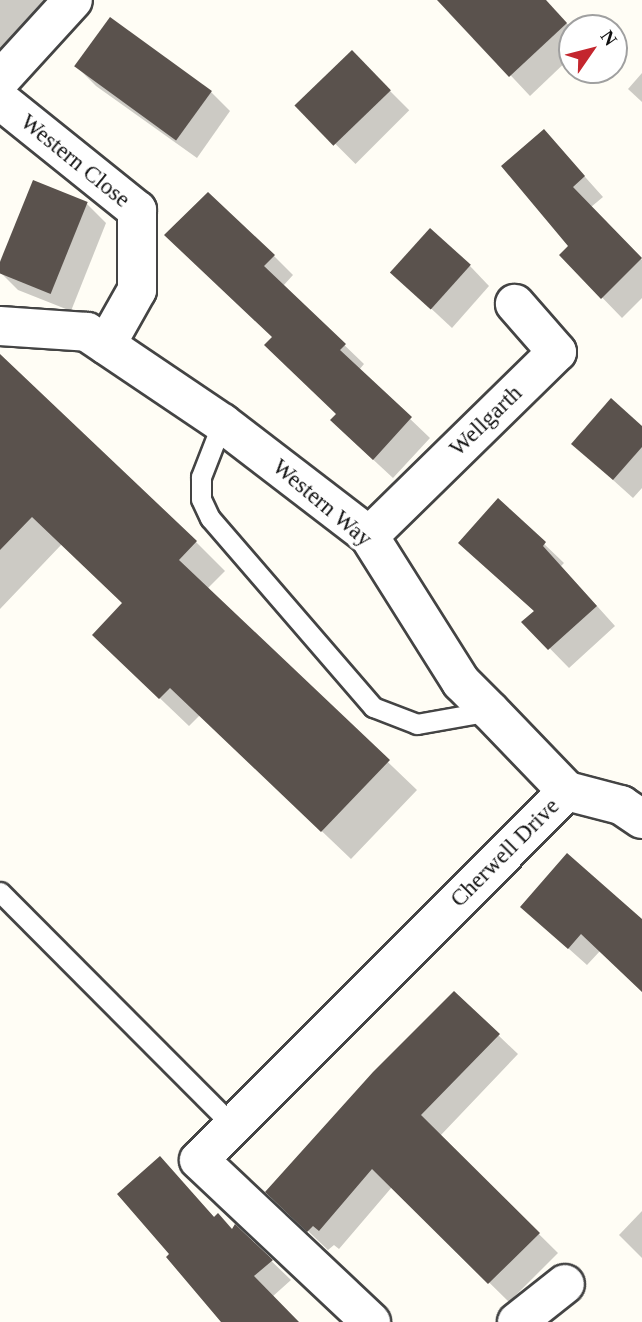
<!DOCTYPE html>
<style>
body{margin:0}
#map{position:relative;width:642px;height:1322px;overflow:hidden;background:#fffdf5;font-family:"Times New Roman",serif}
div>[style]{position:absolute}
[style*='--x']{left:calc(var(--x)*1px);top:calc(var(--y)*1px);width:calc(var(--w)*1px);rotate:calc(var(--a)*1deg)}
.shadow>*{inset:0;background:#0003;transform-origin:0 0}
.building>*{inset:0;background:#5a524d;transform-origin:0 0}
.roads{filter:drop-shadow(2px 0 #444) drop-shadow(-2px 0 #444) drop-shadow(0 2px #444) drop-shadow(0 -2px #444)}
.service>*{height:19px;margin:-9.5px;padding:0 9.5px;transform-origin:9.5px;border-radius:9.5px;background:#fff}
.minor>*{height:38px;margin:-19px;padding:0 19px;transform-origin:19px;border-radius:19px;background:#fff}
span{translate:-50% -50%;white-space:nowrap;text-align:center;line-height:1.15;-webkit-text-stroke:7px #fff;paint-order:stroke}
.street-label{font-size:23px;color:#111}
.north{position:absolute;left:558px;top:14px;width:70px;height:70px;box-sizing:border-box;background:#fff;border:2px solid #a0a0a0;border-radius:50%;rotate:55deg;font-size:19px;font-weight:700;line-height:28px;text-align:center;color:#111}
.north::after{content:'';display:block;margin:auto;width:24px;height:32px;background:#c4262e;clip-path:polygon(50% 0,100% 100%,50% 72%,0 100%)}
</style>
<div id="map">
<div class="shadow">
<div style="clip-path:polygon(0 0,48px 0,0 49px)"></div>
<div style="clip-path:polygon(440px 0,545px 0,572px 29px,572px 56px,530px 96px)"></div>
<div style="left:352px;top:53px;width:81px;height:76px;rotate:45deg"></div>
<div style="clip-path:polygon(77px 67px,211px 92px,230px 111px,197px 158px,96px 86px)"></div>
<div style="clip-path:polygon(642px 73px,642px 102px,628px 89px)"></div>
<div style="clip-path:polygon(544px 131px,603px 197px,591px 207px,642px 260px,642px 298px,622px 318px,561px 255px,571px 246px)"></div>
<div style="clip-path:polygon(34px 183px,87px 204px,106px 223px,71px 311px,18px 290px,0 272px)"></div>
<div style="clip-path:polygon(186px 254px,274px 256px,293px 275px,283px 286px,364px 364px,359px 370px,430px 438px,393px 478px,352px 440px,338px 414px,274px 337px)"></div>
<div style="clip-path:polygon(470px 266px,489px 286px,452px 328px,393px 273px)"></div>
<div style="clip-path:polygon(0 377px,196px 542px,225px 571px,207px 589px,417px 790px,351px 859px,200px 715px,189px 726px,123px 663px,124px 603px,62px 544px,0 609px)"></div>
<div style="clip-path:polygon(642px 428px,642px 488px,633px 498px,573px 444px)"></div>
<div style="clip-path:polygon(498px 500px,564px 563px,561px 566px,615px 626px,569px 668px,524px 622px,535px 612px,460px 543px)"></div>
<div style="clip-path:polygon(522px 907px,642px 922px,642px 990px,600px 951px,587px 965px)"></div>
<div style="clip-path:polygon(498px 1035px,518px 1054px,440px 1136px,558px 1253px,509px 1302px,392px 1187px,339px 1249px,334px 1245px,328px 1250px,287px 1211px)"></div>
<div style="clip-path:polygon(160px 1158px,215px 1218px,233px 1230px,236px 1227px,291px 1280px,272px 1297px,297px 1322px,224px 1322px,172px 1254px)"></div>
<div style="clip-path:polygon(642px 1211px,642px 1258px,619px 1235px)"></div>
</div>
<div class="building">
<div style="clip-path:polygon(437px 0,546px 0,567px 23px,509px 77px)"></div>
<div style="left:110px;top:17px;width:126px;height:61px;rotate:36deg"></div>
<div style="left:352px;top:50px;width:56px;height:80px;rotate:46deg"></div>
<div style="clip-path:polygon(544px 129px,585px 176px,573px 187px,642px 258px,601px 299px,559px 255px,568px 246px,501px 166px)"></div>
<div style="left:33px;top:180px;width:59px;height:99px;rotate:22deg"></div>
<div style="clip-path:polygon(208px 192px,275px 255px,264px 266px,346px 344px,340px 350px,412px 417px,373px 460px,330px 420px,336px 414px,264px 345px,272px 337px,164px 235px)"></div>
<div style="left:430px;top:228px;width:55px;height:60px;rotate:42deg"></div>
<div style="clip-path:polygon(0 354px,197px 541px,179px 560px,390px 760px,321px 832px,170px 688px,159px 699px,92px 635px,122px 603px,32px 517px,0 550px)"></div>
<div style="clip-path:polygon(611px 398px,642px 426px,642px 447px,613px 480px,571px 444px)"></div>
<div style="clip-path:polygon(498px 498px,546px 542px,543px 546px,597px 606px,548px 650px,521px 622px,534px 611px,458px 543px)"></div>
<div style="clip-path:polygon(567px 853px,642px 919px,642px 992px,581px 934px,568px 949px,520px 907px)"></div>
<div style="clip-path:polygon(454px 991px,500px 1034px,421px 1115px,540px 1233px,488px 1284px,372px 1169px,319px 1231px,313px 1226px,307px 1232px,265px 1192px,373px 1072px)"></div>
<div style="clip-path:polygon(160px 1156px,214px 1217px,218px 1213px,232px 1229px,235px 1224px,273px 1260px,254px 1276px,299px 1322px,221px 1322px,166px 1257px,169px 1254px,117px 1194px)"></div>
</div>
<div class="roads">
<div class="service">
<div style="--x:222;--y:423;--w:58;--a:111.3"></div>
<div style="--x:201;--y:477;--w:22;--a:90"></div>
<div style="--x:201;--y:499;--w:21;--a:65"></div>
<div style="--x:210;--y:518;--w:250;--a:49.2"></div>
<div style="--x:373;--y:707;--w:47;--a:21.1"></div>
<div style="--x:417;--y:724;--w:74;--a:-10.1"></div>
<div style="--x:0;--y:892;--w:330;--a:45.1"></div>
</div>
<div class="minor">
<div style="--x:0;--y:80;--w:108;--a:-47.6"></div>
<div style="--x:0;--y:100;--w:176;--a:38.8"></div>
<div style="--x:137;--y:210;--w:80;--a:90"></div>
<div style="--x:137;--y:290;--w:63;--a:119.4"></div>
<div style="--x:0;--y:326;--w:87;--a:3.9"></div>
<div style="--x:87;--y:332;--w:163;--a:34"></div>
<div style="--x:222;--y:423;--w:185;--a:37.5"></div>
<div style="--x:369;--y:536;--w:173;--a:57.8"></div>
<div style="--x:461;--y:682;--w:41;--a:45"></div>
<div style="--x:490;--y:711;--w:111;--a:46.1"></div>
<div style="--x:567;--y:791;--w:56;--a:14.5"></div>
<div style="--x:621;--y:805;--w:25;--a:34"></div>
<div style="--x:369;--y:536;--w:263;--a:-44.4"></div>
<div style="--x:557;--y:352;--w:64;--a:-131.2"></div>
<div style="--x:371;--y:1322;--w:236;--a:-136.7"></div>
<div style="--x:199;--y:1160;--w:521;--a:-45.08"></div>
<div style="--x:517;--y:1322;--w:61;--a:-38.4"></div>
</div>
</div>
<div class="street-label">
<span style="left:75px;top:161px;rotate:39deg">Western Close</span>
<span style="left:486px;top:421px;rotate:-44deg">Wellgarth</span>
<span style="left:322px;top:503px;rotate:40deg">Western Way</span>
<span style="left:505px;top:853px;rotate:-45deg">Cherwell Drive</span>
</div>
<div class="north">N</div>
</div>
